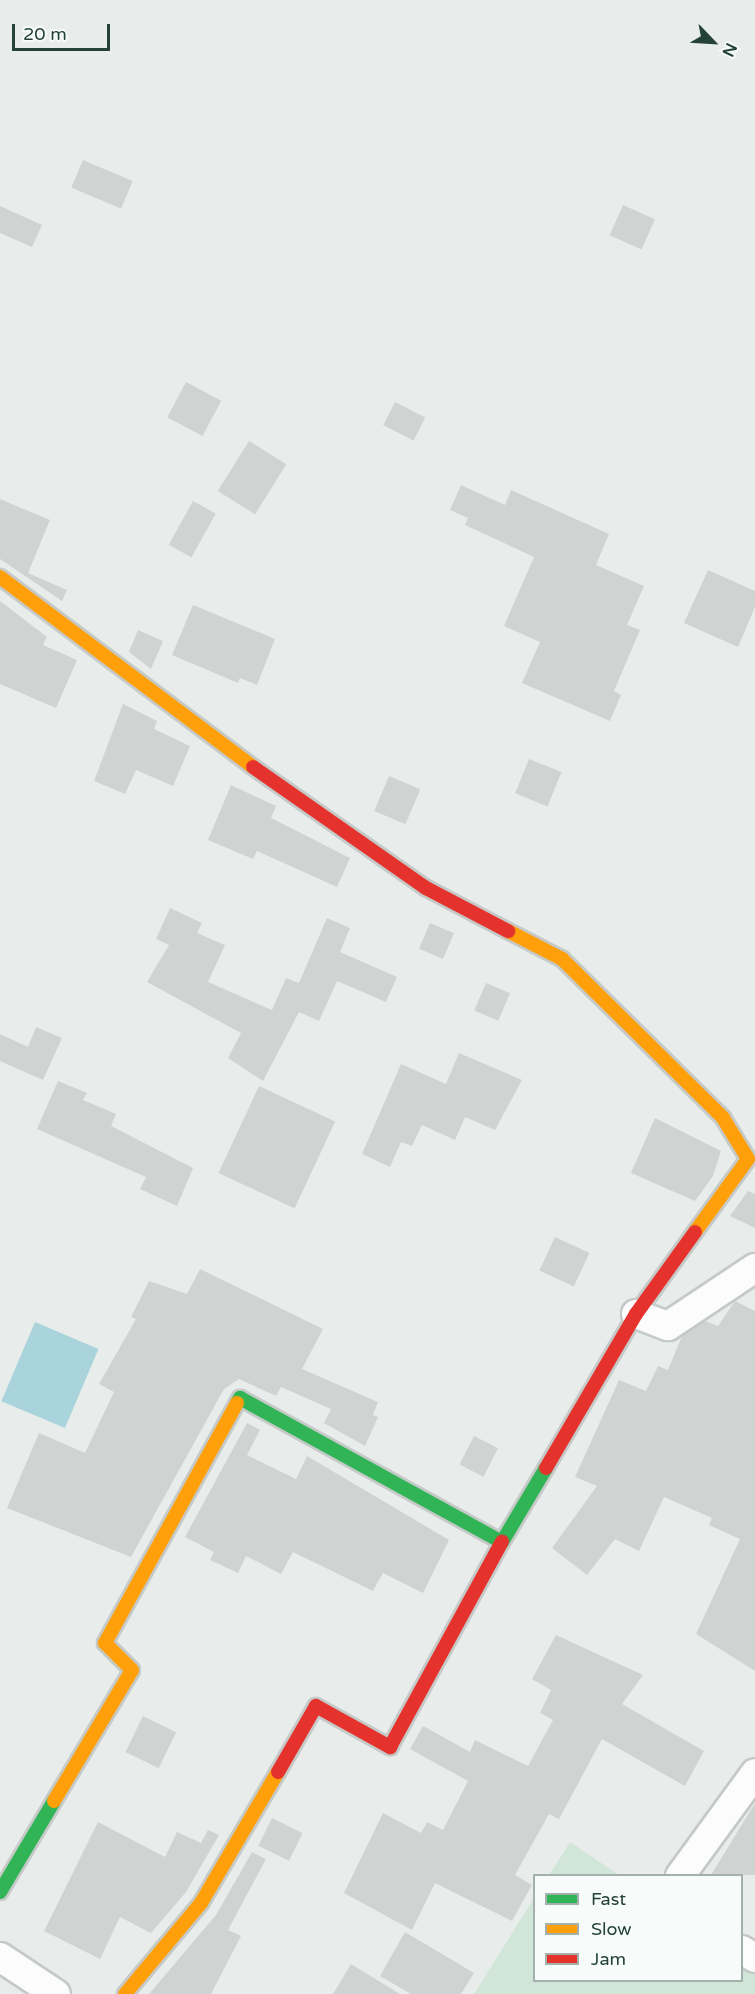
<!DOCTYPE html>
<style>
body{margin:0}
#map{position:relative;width:755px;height:1994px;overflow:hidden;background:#e8edeb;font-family:"Varela Round",sans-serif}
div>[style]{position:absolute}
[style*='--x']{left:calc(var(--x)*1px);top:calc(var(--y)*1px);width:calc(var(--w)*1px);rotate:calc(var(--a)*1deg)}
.green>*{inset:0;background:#d1e6d8}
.water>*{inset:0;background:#a9d4db;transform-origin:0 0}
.building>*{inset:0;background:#cfd4d2;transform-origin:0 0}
.roads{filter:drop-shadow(2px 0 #c5cac8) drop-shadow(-2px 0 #c5cac8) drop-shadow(0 2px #c5cac8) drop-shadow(0 -2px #c5cac8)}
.street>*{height:28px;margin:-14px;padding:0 14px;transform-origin:14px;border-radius:14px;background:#fcfcfc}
.fast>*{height:14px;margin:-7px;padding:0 7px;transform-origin:7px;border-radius:7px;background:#30b455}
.slow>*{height:14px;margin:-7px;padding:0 7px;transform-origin:7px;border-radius:7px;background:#ff9f0a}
.jam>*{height:14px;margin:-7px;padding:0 7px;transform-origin:7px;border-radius:7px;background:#e5322d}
span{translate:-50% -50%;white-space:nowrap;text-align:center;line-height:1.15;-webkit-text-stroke:4.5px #f7fbf9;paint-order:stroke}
.legend{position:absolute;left:533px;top:1874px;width:210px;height:108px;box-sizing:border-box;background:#f7fbf9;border:2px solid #a3b1ad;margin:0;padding:8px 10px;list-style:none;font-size:18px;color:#24423a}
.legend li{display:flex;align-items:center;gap:12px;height:30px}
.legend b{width:30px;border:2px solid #a3b1ad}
.north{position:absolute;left:683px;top:12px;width:60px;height:60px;-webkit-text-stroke:4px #f7fbf9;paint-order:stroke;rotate:115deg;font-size:16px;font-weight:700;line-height:24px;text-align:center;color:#24423a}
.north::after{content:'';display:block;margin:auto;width:21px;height:27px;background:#24423a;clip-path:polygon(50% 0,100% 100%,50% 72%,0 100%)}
.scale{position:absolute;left:12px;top:24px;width:98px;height:27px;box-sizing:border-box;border:3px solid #24423a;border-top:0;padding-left:8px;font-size:18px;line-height:21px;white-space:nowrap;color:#24423a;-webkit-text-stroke:4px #f7fbf9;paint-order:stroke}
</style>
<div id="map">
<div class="green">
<div style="clip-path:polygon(570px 1842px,619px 1875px,549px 1875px)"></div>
<div style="clip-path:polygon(534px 1898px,534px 1980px,742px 1980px,742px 1960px,755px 1970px,755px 1994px,474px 1994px)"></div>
</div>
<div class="water">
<div style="left:35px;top:1322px;width:69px;height:86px;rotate:23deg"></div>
</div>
<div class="building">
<div style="left:83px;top:160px;width:54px;height:30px;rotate:23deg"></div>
<div style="left:623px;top:205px;width:35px;height:33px;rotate:24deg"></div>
<div style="clip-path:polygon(0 206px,42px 225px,32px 247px,0 233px)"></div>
<div style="left:186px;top:382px;width:40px;height:40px;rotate:28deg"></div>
<div style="left:395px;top:402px;width:34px;height:26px;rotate:27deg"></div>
<div style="left:249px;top:441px;width:44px;height:59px;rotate:32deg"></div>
<div style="clip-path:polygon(461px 485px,505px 505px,511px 490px,609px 534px,596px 565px,644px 586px,627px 625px,640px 630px,614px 691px,621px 695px,610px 721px,522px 683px,540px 642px,504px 626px,534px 557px,465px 525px,468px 518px,450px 510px)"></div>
<div style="clip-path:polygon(0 499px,50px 520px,28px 573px,67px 590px,62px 601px,0 559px)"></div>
<div style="left:193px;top:501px;width:26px;height:50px;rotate:29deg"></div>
<div style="clip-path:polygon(708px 570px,755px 591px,755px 607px,738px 647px,684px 623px)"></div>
<div style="clip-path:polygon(0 601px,47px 637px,43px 645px,77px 660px,56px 708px,0 684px)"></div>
<div style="clip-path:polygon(193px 605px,275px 639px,257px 685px,240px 678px,238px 683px,172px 655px)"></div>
<div style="clip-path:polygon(138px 630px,163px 641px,151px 669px,129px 652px)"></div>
<div style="clip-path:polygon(123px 704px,157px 721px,154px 729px,190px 746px,173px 786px,136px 770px,125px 794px,94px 781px)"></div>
<div style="left:529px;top:759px;width:35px;height:37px;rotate:22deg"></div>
<div style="left:389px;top:776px;width:34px;height:38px;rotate:23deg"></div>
<div style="clip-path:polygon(231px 785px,276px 806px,271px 818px,350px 858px,337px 887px,257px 851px,253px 859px,208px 840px)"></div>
<div style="clip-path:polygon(170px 908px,202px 923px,197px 933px,225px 945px,208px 982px,272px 1010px,286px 978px,299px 983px,327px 918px,350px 928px,340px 952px,397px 977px,386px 1002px,337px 981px,319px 1021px,299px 1012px,263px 1081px,228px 1058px,241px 1033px,147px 982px,169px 945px,156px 939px)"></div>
<div style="left:430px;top:923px;width:26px;height:28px;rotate:23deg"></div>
<div style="left:486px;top:983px;width:26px;height:30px;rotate:23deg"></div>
<div style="clip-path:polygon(36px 1027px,62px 1038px,43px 1080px,0 1061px,0 1034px,28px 1047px)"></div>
<div style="clip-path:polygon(459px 1053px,522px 1080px,495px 1130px,465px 1117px,455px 1140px,422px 1125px,412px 1146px,401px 1142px,390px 1167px,362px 1154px,401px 1064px,446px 1084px)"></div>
<div style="clip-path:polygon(58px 1081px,87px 1093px,83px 1100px,116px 1114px,111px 1126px,193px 1168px,177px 1206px,140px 1189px,146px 1177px,37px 1129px)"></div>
<div style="left:259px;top:1086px;width:84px;height:96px;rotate:25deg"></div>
<div style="clip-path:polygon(655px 1118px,721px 1151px,713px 1176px,695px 1201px,631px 1173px)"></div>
<div style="clip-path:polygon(748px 1191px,755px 1194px,755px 1228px,730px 1216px)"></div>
<div style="left:555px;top:1237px;width:38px;height:37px;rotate:25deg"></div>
<div style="clip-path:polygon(200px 1269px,323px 1329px,302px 1369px,378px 1402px,373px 1415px,378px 1417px,365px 1446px,324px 1423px,331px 1409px,281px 1387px,276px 1396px,239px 1379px,224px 1389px,131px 1557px,7px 1508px,39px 1433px,85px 1453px,114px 1392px,99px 1384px,136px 1319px,131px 1317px,149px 1281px,187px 1294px)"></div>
<div style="clip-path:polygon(735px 1301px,755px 1311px,755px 1671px,696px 1634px,740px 1539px,709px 1525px,712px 1518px,664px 1497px,639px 1551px,615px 1539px,587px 1575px,552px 1548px,597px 1486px,575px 1477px,619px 1380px,646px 1391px,658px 1366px,668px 1370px,682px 1336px,705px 1321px,718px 1326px)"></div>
<div style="clip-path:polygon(247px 1423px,260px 1430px,247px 1455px,296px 1479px,307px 1456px,449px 1540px,423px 1593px,383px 1573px,373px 1591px,293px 1552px,281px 1574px,246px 1556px,238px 1573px,210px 1560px,214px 1552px,185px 1537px)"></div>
<div style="left:474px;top:1436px;width:27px;height:32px;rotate:27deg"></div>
<div style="clip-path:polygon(556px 1635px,643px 1675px,622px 1704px,704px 1751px,685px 1786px,602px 1739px,559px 1819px,549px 1814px,515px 1875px,532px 1885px,512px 1921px,435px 1883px,412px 1930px,344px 1893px,383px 1813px,421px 1833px,427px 1822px,443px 1830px,468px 1781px,410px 1749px,423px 1726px,470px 1752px,475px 1740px,528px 1766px,553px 1720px,540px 1713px,551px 1690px,532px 1679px)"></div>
<div style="left:143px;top:1716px;width:37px;height:40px;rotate:26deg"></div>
<div style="clip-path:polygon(755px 1803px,755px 1875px,711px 1875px)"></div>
<div style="left:272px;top:1818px;width:34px;height:31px;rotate:26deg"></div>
<div style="clip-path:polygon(98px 1822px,165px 1857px,177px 1832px,201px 1843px,208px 1830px,219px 1835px,186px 1892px,151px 1933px,120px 1917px,100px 1959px,44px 1931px)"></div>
<div style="clip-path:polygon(252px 1852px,266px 1859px,228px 1930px,241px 1936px,211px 1994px,149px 1994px,216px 1915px)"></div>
<div style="clip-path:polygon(405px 1932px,474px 1973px,461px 1994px,411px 1994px,380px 1976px)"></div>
<div style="clip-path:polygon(351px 1964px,400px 1994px,333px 1994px)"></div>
</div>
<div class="roads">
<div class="street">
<div style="--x:636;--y:1314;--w:34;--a:21"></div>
<div style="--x:668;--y:1326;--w:105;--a:-33.7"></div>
<div style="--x:680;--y:1876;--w:127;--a:-53.9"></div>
<div style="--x:742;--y:1950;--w:15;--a:32"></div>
<div style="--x:0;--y:1957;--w:67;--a:33.5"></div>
</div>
<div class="fast">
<div style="--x:237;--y:1403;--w:6;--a:-59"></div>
<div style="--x:240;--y:1398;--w:299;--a:28.8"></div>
<div style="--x:502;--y:1542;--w:86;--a:-59.3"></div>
<div style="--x:0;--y:1892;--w:106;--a:-59.3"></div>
</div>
<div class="slow">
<div style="--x:0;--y:577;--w:316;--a:36.9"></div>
<div style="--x:508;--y:931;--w:61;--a:27.4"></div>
<div style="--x:562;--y:959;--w:226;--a:44.6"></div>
<div style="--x:723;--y:1118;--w:48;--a:58.6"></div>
<div style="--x:748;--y:1159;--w:90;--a:126"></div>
<div style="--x:54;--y:1801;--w:152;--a:-59.2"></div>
<div style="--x:132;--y:1670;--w:38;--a:-135"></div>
<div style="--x:105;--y:1643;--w:274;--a:-61.2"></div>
<div style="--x:125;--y:1994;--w:119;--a:-50.1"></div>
<div style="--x:201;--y:1903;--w:152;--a:-59.6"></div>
</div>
<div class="jam">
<div style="--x:253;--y:767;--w:211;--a:35"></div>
<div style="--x:426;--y:888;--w:93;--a:27.7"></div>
<div style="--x:546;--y:1468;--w:178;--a:-59.7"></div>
<div style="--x:636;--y:1314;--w:101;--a:-54.3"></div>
<div style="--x:278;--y:1772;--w:76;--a:-60.1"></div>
<div style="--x:316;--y:1706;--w:85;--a:29"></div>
<div style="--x:390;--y:1747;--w:234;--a:-61.4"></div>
</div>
</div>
<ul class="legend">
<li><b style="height:8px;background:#30b455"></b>Fast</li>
<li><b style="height:8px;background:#ff9f0a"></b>Slow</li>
<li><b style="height:8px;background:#e5322d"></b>Jam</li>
</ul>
<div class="north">N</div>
<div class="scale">20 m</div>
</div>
